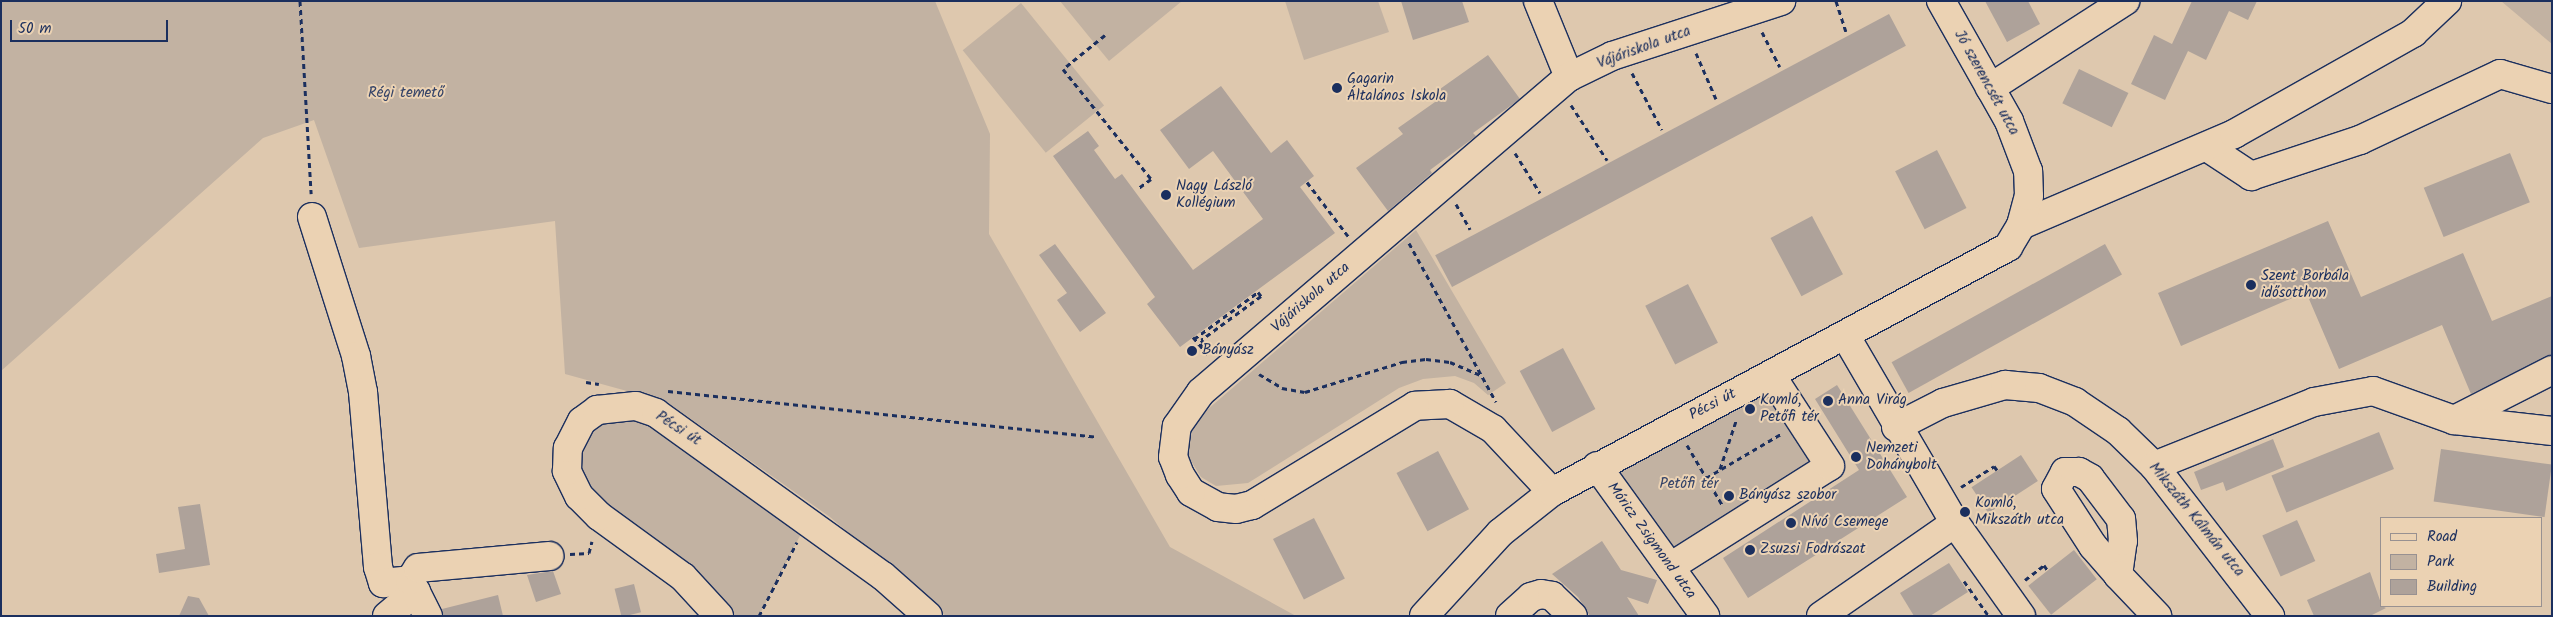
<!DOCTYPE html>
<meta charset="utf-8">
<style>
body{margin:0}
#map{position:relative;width:2553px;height:617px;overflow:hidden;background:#dec8ae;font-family:Kalam,sans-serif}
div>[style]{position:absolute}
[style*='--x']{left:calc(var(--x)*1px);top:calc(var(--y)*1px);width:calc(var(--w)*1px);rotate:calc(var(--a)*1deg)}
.green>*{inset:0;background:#c2b2a2;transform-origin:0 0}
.building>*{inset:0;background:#aea29a;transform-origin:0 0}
.path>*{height:3px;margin-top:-1.5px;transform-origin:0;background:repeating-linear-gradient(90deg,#1b2f5e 0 5px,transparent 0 9px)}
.roads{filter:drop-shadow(1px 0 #1b2f5e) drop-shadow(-1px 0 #1b2f5e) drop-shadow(0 1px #1b2f5e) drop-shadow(0 -1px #1b2f5e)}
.minor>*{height:28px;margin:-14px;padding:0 14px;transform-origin:14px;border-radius:14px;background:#ebd2b3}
.major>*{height:28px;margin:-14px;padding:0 14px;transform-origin:14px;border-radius:14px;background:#ebd2b3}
.dots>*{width:14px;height:14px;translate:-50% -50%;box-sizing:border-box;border:2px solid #ebd2b3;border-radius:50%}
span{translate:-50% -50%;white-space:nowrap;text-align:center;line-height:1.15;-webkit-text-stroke:4px #ebd2b3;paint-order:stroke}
.street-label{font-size:15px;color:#1b2f5e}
.poi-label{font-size:15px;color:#1b2f5e}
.left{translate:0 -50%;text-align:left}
.park-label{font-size:15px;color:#344368}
.frame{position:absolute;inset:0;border:2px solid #1b2f5e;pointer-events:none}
.legend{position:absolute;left:2380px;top:517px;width:162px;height:90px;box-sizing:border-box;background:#ebd2b3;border:1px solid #989191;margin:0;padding:6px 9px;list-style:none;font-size:15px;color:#1b2f5e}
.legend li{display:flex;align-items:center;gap:10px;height:25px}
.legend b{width:25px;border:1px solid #989191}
.scale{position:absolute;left:10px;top:20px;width:158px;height:22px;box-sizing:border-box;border:2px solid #1b2f5e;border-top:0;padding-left:6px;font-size:15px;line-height:18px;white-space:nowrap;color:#1b2f5e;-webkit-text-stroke:4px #ebd2b3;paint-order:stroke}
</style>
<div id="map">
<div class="green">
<div style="clip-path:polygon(1px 1px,935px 1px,990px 134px,989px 234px,1170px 547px,1296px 616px,946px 616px,830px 517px,667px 402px,565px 374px,555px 221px,359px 248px,314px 120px,263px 138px,1px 371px)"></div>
<div style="clip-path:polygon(1060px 1px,1182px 1px,1109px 61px)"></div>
<div style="clip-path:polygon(1285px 1px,1378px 1px,1389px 32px,1304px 60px)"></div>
<div style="clip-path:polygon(2501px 1px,2552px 1px,2552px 44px)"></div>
<div style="left:1021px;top:3px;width:132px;height:75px;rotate:51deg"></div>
<div style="clip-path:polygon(1416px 230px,1506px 383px,1488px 395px,1474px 383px,1455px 376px,1423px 379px,1399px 388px,1248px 483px,1216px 486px,1201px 477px,1188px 456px,1187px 439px,1193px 422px)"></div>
<div style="clip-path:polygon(1771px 375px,1830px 466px,1670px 567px,1597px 466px)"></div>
<div style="clip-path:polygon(656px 413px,807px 522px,759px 616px,718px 616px,599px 516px,568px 448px,582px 421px)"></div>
</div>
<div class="building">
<div style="clip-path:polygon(1401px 1px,1462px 1px,1469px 22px,1413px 40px)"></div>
<div style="clip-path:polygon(1985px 1px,2028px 1px,2040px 24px,2007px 42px)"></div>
<div style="clip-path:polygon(2192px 1px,2257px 1px,2248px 20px,2229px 11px,2206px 60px,2188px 51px,2165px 100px,2131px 84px,2154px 35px,2172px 44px)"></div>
<div style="left:1889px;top:14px;width:36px;height:514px;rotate:62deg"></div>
<div style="clip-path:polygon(1488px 55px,1520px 99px,1473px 133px,1476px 136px,1430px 170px,1432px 173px,1388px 211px,1356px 168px,1403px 134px,1398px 128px,1445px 95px,1440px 89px)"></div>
<div style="left:2079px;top:69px;width:55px;height:38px;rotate:26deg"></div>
<div style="clip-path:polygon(1221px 86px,1271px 153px,1287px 140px,1314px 176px,1300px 187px,1335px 233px,1180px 347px,1147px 304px,1155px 297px,1053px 156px,1088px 131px,1099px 146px,1094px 150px,1115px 179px,1122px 174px,1193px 270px,1263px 219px,1213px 151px,1189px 169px,1160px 130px)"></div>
<div style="left:1937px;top:150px;width:65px;height:47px;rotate:63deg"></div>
<div style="left:2510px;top:153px;width:53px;height:93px;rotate:68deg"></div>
<div style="left:1812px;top:216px;width:66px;height:47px;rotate:62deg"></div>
<div style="clip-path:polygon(2328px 221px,2361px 297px,2463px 253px,2492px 321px,2552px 296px,2552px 355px,2471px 394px,2442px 325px,2339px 369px,2306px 292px,2181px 346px,2158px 293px)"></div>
<div style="clip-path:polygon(1055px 244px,1106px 313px,1080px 332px,1057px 300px,1067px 293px,1039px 255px)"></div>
<div style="left:2105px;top:244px;width:35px;height:244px;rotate:61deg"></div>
<div style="left:1688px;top:284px;width:66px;height:48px;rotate:63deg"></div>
<div style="left:1563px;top:348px;width:69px;height:49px;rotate:62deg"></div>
<div style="clip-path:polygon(1837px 385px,1907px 497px,1748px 598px,1723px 558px,1859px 470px,1815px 399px)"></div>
<div style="left:2379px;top:432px;width:40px;height:116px;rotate:68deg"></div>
<div style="clip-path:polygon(2273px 439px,2284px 467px,2226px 491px,2223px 482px,2201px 490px,2194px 472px)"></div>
<div style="left:2441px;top:449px;width:112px;height:53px;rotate:8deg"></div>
<div style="left:1438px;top:451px;width:66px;height:47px;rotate:62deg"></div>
<div style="left:2021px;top:455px;width:31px;height:59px;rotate:57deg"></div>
<div style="clip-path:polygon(200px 504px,210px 565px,159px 573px,156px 554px,185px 549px,178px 507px)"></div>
<div style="left:1314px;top:518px;width:68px;height:46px;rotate:63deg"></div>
<div style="left:2297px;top:520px;width:45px;height:38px;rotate:66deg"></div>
<div style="clip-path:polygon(1602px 541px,1621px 570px,1657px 580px,1648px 604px,1627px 597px,1639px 616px,1590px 616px,1578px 597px,1552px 574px)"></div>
<div style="left:2074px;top:550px;width:37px;height:58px;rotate:52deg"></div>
<div style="clip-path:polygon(1949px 563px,1968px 592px,1930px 616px,1914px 616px,1900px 593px)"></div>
<div style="clip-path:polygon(553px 571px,561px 594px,536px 602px,527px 575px)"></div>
<div style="clip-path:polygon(2370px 572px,2382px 606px,2386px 608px,2370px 616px,2314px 616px,2307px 600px)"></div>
<div style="left:634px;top:584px;width:29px;height:20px;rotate:76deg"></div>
<div style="clip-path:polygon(498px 595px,503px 616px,443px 616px,442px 609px)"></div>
<div style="clip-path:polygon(188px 596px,199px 598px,209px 616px,179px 616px)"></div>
</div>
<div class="path">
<div style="--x:300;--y:1;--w:193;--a:86.7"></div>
<div style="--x:1836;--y:1;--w:32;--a:72"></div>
<div style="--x:1762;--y:32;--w:39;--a:63"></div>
<div style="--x:1105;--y:35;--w:54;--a:141"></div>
<div style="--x:1063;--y:69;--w:141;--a:51.3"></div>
<div style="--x:1151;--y:179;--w:17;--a:144"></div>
<div style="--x:1696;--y:53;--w:50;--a:66.5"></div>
<div style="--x:1632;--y:73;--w:64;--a:62.2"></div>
<div style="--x:1571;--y:105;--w:66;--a:56.8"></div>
<div style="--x:1515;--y:153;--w:47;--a:58"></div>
<div style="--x:1307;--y:182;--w:68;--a:52.8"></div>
<div style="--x:1456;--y:204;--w:29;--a:61"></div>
<div style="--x:1409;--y:243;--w:181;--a:61.3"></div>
<div style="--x:1193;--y:337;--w:23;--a:50"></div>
<div style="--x:1194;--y:339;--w:79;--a:-36.3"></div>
<div style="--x:1258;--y:292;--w:5;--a:53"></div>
<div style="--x:1261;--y:296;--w:74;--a:143.7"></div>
<div style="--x:1201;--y:340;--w:4;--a:45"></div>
<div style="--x:1204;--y:343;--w:5;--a:143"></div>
<div style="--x:1259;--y:374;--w:27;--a:31"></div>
<div style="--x:1282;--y:388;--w:23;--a:10"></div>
<div style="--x:1305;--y:392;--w:102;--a:-17.2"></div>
<div style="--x:1402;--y:362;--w:24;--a:-7"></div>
<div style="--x:1426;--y:359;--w:24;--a:7"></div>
<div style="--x:1450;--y:362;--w:34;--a:23"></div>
<div style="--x:586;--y:382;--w:13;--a:9"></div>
<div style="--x:668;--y:391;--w:431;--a:6.1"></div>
<div style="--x:1687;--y:445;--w:71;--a:59.5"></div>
<div style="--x:1720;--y:469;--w:51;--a:-71.6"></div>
<div style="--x:1706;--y:478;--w:87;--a:-30.4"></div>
<div style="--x:1961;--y:487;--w:39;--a:-32"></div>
<div style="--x:1994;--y:466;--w:5;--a:53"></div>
<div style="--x:570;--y:554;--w:19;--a:-3"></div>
<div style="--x:589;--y:553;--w:12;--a:-76"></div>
<div style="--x:2025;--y:580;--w:24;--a:-38"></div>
<div style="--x:2044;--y:565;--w:7;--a:56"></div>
<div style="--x:1964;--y:581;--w:42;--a:54.8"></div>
<div style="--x:759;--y:616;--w:83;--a:-62.8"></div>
</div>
<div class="roads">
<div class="minor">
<div style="--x:1538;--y:1;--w:82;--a:67.8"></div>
<div style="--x:1990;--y:88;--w:161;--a:-32.8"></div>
<div style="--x:2207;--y:147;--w:53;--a:33.4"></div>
<div style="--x:2251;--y:176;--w:115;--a:-18.3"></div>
<div style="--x:2360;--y:140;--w:155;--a:-25.2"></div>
<div style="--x:2500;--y:74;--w:54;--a:16.1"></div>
<div style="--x:312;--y:217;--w:146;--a:72.4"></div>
<div style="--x:356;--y:356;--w:37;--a:79"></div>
<div style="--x:363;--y:392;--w:176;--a:85.1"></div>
<div style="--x:378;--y:567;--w:17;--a:73"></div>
<div style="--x:383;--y:583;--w:27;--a:-6"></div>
<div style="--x:2021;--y:225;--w:232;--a:-23.1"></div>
<div style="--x:2234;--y:134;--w:206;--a:-29.4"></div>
<div style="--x:2413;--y:33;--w:47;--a:-43.3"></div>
<div style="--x:1845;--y:335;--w:218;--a:59.7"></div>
<div style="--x:1955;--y:523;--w:114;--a:54.6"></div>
<div style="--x:2454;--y:420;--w:110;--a:-27"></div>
<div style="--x:1896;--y:427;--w:53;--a:-27.1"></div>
<div style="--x:1943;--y:403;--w:65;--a:-16.2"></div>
<div style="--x:2005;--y:385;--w:34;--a:5"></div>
<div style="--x:2039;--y:388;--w:39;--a:21"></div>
<div style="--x:2075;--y:402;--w:52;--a:34"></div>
<div style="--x:2118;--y:431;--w:50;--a:44.2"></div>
<div style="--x:2154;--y:466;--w:190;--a:52.3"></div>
<div style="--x:1597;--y:466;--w:185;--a:54.2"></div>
<div style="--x:2154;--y:466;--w:172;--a:-21.8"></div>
<div style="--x:2314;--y:402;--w:60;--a:-10.6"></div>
<div style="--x:2373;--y:391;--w:86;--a:19.7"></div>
<div style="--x:2454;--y:420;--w:99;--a:6.4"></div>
<div style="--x:1552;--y:492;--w:86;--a:-133.1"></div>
<div style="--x:1493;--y:429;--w:50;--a:-149.8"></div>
<div style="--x:1450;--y:404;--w:35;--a:177"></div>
<div style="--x:1415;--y:406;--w:191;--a:148.7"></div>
<div style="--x:1252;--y:505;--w:16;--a:166"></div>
<div style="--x:1236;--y:509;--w:18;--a:-174"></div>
<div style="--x:1218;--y:507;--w:31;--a:-151"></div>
<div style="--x:1191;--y:492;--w:20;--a:-123"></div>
<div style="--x:1180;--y:475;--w:19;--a:-111"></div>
<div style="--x:1173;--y:457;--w:31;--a:-83"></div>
<div style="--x:1177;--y:426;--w:42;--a:-54.8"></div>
<div style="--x:1201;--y:392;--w:484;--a:-40.6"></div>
<div style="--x:1569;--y:77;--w:48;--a:-26"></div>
<div style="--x:1612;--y:56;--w:178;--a:-18"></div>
<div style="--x:1670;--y:567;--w:189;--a:-32.3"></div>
<div style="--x:1830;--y:466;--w:108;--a:-123"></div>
<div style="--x:2118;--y:575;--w:34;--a:-82"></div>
<div style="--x:2123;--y:541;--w:22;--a:-95"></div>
<div style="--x:2121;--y:519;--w:51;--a:-127.1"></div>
<div style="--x:2090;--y:478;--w:13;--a:-151"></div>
<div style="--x:2079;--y:472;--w:14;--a:180"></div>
<div style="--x:2065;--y:472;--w:19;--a:118"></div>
<div style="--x:2056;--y:489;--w:68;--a:57"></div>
<div style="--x:2093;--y:546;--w:38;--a:49"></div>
<div style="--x:2118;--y:575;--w:57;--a:46.4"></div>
<div style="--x:387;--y:616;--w:38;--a:-40"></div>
<div style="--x:428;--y:616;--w:40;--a:-116.6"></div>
<div style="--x:410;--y:580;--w:14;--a:-56"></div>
<div style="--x:418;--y:568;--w:132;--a:-5.2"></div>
<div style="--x:1510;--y:616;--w:28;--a:-42"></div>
<div style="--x:1531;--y:597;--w:10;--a:-17"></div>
<div style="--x:1541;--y:594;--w:11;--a:10"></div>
<div style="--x:1552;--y:596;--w:29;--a:44"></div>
<div style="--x:1821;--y:616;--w:163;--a:-34.8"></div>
</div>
<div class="major">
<div style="--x:719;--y:616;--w:53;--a:-132.7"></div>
<div style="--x:683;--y:577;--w:104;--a:-144"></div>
<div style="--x:599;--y:516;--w:28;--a:-135"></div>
<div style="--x:579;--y:496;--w:28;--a:-116"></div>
<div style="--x:567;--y:471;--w:23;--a:-88"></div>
<div style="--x:568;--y:448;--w:30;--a:-63"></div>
<div style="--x:582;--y:421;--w:19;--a:-36"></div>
<div style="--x:597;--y:410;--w:39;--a:-6"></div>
<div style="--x:636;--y:406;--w:21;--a:19"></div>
<div style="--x:656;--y:413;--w:279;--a:35.7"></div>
<div style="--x:883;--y:576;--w:60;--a:41.6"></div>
<div style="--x:1424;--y:616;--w:113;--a:-47.5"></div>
<div style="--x:1500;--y:533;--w:66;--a:-38.3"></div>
<div style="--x:1552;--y:492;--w:518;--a:-28.25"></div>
<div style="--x:2008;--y:247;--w:26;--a:-59"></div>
<div style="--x:2021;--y:225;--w:30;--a:-75"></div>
<div style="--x:2029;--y:196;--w:25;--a:-92"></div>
<div style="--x:2028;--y:171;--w:53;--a:-110.8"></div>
<div style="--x:2009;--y:121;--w:138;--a:-119.5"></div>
</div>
</div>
<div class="dots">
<div style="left:1337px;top:88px;background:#1b2f5e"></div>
<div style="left:1166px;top:195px;background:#1b2f5e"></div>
<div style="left:2251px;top:285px;background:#1b2f5e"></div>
<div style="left:1192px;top:351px;background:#1b2f5e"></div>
<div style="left:1828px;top:401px;background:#1b2f5e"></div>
<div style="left:1750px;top:409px;background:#1b2f5e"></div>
<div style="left:1856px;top:457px;background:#1b2f5e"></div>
<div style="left:1729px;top:496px;background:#1b2f5e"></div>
<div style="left:1965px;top:512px;background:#1b2f5e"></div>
<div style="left:1791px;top:523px;background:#1b2f5e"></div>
<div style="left:1750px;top:550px;background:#1b2f5e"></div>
</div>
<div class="street-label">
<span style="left:1644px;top:48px;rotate:-20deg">Vájáriskola utca</span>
<span style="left:1986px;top:83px;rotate:61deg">Jó szerencsét utca</span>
<span style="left:1311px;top:298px;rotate:-41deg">Vájáriskola utca</span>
<span style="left:1713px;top:405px;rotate:-28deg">Pécsi út</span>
<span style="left:678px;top:429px;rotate:33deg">Pécsi út</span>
<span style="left:2196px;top:520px;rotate:51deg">Mikszáth Kálmán utca</span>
<span style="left:1651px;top:541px;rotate:54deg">Móricz Zsigmond utca</span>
</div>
<div class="poi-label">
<span class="left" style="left:1347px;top:88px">Gagarin<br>Általános Iskola</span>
<span class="left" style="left:1176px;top:195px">Nagy László<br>Kollégium</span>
<span class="left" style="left:2261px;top:285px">Szent Borbála<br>idősotthon</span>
<span class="left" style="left:1202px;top:351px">Bányász</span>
<span class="left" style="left:1760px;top:409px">Komló,<br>Petőfi tér</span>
<span class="left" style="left:1838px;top:401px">Anna Virág</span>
<span class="left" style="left:1866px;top:457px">Nemzeti<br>Dohánybolt</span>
<span class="left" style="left:1739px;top:496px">Bányász szobor</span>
<span class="left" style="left:1975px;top:512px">Komló,<br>Mikszáth utca</span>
<span class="left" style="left:1801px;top:523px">Nívó Csemege</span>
<span class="left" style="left:1760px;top:550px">Zsuzsi Fodrászat</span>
</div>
<div class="park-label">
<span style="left:406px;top:94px">Régi temető</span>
<span style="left:1689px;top:485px">Petőfi tér</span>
</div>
<div class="frame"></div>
<ul class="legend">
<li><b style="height:6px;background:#ebd2b3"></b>Road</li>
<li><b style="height:14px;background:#c2b2a2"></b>Park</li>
<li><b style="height:14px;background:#aea29a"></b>Building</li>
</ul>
<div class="scale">50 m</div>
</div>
